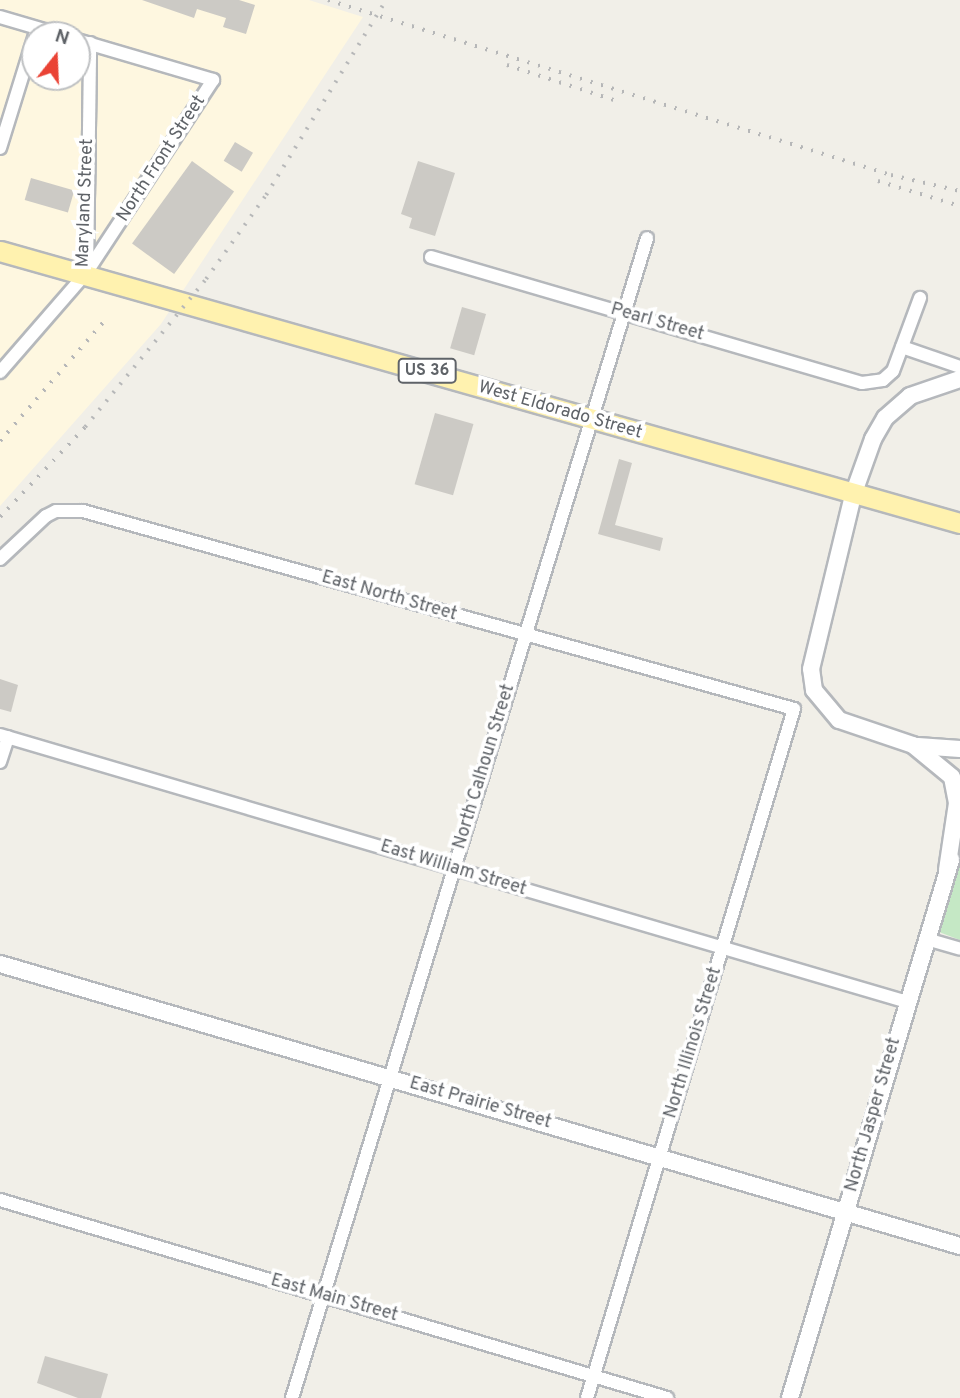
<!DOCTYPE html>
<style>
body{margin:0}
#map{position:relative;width:960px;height:1398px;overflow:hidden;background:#f1efe8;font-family:Overpass,sans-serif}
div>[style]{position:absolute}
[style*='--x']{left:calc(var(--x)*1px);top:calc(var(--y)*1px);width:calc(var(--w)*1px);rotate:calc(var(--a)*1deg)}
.commercial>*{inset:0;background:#fef7e0}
.green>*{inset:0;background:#c5e8c5}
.building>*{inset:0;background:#cccac5;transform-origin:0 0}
.roads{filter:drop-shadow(2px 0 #b5b8bc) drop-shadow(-2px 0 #b5b8bc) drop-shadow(0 2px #b5b8bc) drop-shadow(0 -2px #b5b8bc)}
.minor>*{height:12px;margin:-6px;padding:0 6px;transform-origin:6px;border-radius:6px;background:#fff}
.tertiary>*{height:16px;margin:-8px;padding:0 8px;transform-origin:8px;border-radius:8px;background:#fff}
.primary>*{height:19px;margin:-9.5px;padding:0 9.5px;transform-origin:9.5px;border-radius:9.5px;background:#fff2af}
.rail>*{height:3.5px;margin-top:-1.75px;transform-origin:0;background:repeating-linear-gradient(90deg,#b6b7b8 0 2px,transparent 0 11px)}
span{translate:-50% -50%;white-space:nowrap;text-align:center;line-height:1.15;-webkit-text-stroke:7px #fff;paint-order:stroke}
.shield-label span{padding:2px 5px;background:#fff;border:2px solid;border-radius:5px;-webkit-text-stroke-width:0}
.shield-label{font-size:16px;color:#5f6368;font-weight:700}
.street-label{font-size:18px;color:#5f6368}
.north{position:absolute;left:21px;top:21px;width:70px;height:70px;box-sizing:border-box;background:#fff;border:2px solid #bfc1c3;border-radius:50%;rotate:18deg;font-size:19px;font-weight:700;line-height:28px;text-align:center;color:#5f6368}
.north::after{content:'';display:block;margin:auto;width:24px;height:32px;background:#ea4335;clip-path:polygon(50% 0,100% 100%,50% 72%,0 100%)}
</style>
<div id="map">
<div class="commercial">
<div style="clip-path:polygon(evenodd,0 0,309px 0,363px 17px,161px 324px,0 506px,0 0,35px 35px,77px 35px,77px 77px,35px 77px,35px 35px)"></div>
</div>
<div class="green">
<div style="clip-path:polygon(960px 862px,960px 940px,939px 932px)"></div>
</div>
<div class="building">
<div style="clip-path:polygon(142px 0,239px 0,255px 5px,246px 34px,223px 27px,226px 18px,197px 9px,194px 18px)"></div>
<div style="left:235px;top:142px;width:21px;height:22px;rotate:31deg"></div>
<div style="left:192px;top:161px;width:52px;height:102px;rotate:36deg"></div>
<div style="clip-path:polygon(418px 161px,455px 173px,435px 236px,409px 228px,412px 218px,401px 214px)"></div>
<div style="left:31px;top:178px;width:45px;height:23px;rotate:16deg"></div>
<div style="left:462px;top:307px;width:25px;height:43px;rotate:16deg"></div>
<div style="left:435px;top:413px;width:40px;height:74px;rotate:16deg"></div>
<div style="clip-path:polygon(619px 459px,632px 463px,615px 525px,663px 538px,660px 551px,598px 534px)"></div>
<div style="clip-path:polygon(0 679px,18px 685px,11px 712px,0 709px)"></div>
<div style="clip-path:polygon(45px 1356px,108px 1374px,101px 1398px,78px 1398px,37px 1383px)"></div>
</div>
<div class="roads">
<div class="minor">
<div style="--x:0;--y:17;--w:64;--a:16.4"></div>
<div style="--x:77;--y:40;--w:142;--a:16.4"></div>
<div style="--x:213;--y:80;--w:230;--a:123.3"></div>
<div style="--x:0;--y:148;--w:118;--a:-72.8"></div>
<div style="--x:431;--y:257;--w:449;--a:16.3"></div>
<div style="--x:862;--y:383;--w:21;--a:-8"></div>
<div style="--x:883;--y:380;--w:13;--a:-42"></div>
<div style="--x:893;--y:371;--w:78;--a:-69.7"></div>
<div style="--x:902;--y:347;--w:61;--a:19"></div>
<div style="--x:0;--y:372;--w:133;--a:-49"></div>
<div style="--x:87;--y:272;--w:229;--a:-89.2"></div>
<div style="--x:0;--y:559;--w:63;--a:-43.1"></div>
<div style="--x:46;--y:516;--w:11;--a:-27"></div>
<div style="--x:56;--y:511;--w:27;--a:0"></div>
<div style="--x:83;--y:511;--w:738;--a:15.56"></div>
<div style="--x:794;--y:709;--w:719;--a:106.72"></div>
<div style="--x:0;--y:735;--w:945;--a:16.4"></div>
<div style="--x:0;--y:762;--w:26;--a:-72"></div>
<div style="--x:926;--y:939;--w:35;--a:16"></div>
<div style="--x:0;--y:1200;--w:696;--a:16.53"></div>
<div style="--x:292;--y:1398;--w:1213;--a:-72.98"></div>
</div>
<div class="tertiary">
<div style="--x:918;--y:746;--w:42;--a:4.1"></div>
<div style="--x:947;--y:870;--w:68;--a:-81.5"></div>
<div style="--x:957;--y:803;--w:26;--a:-101"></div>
<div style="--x:952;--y:777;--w:50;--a:-140.6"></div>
<div style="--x:913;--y:745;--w:78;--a:-161.3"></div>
<div style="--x:839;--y:720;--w:39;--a:-130"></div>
<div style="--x:814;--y:690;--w:21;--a:-98"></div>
<div style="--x:811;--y:669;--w:179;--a:-76.4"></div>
<div style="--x:853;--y:495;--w:59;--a:-70.3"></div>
<div style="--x:873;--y:439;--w:24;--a:-60"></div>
<div style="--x:885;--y:418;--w:33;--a:-41"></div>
<div style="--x:910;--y:396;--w:53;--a:-18.8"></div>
<div style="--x:0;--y:964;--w:1001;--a:16.37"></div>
<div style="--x:790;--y:1398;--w:562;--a:-73.34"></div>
</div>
<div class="primary">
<div style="--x:0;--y:251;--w:998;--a:15.82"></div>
</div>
</div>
<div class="rail">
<div style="--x:328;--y:0;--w:590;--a:17.27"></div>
<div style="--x:891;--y:175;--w:71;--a:13.1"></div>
<div style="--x:507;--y:65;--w:116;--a:18.1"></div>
<div style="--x:878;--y:181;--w:86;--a:17"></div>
<div style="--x:0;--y:441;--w:160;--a:-49"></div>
<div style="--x:0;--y:517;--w:124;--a:-46.6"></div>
<div style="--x:85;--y:427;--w:191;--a:-50.7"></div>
<div style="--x:206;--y:279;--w:103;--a:-54.5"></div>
<div style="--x:266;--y:195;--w:229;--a:-58.4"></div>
</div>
<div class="shield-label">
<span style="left:427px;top:371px">US 36</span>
</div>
<div class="street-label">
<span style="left:162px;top:159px;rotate:-57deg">North Front Street</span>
<span style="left:86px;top:203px;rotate:-88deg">Maryland Street</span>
<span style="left:657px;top:323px;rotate:16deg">Pearl Street</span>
<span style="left:560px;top:411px;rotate:16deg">West Eldorado Street</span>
<span style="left:389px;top:597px;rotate:16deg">East North Street</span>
<span style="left:485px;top:767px;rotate:-73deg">North Calhoun Street</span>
<span style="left:453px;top:869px;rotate:17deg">East William Street</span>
<span style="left:694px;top:1043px;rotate:-73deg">North Illinois Street</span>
<span style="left:480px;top:1104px;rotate:16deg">East Prairie Street</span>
<span style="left:874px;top:1115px;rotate:-74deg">North Jasper Street</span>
<span style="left:334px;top:1299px;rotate:16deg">East Main Street</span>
</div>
<div class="north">N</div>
</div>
